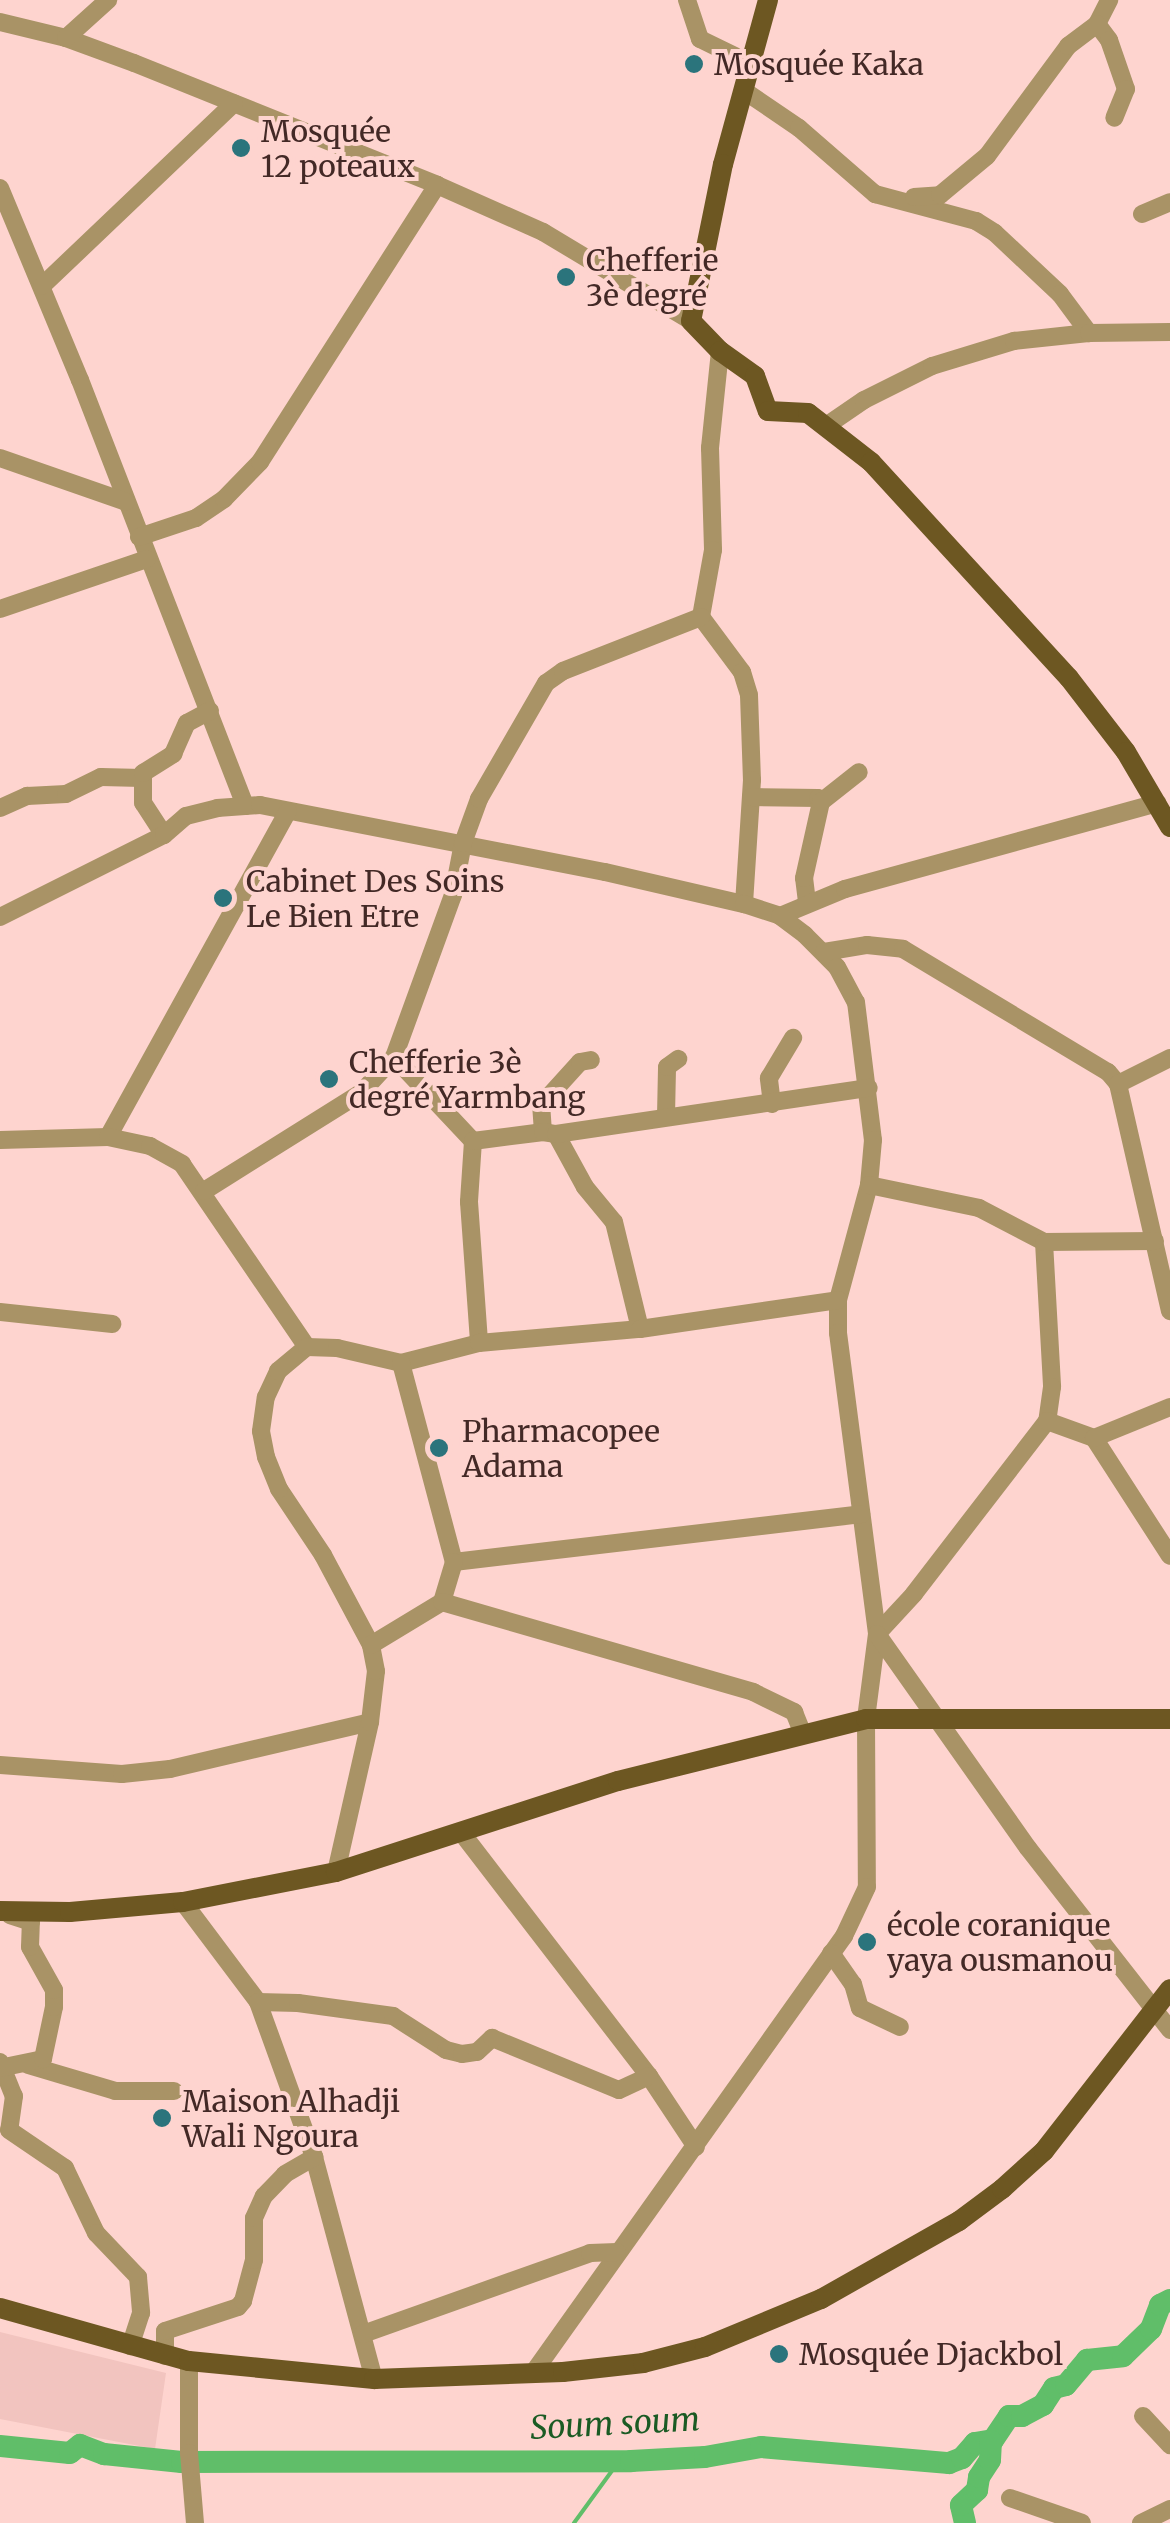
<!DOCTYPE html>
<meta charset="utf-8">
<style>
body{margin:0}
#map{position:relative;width:1170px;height:2523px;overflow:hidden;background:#fed4cf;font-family:Merriweather,serif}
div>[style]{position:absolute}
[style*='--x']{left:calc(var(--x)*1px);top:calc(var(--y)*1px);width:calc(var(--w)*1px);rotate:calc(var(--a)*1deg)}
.built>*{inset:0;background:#f2c4bf}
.stream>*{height:4px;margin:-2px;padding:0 2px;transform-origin:2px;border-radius:2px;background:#60be69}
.river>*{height:22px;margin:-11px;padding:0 11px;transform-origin:11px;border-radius:11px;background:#60be69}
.minor>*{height:18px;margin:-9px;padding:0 9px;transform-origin:9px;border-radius:9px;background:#a99366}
.major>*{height:20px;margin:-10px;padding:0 10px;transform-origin:10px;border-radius:10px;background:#6d5722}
.dots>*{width:28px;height:28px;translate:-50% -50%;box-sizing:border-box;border:5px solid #fed4cf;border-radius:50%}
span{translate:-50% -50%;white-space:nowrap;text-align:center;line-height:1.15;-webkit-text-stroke:8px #fed4cf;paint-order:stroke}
.poi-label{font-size:30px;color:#432926}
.left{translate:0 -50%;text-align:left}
.water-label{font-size:32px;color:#1b5b24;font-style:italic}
</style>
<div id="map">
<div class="built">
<div style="clip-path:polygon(0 2332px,166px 2373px,155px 2449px,0 2419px)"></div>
</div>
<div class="stream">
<div style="--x:574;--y:2523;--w:77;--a:-54"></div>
</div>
<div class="river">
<div style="--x:0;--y:2446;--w:70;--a:5.7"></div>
<div style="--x:70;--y:2453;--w:13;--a:-39"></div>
<div style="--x:80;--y:2445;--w:26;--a:21"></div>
<div style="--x:104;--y:2454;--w:78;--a:5.9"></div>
<div style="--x:182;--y:2462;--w:449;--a:-0.1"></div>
<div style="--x:631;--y:2461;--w:74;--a:-3.1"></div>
<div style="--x:705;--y:2457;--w:57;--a:-10.1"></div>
<div style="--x:761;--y:2447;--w:189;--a:4.9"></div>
<div style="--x:949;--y:2463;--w:14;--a:-21"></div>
<div style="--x:962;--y:2458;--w:20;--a:-49"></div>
<div style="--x:975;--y:2443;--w:18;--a:-9"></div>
<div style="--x:993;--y:2440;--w:29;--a:-56"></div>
<div style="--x:1009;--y:2416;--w:13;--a:0"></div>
<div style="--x:1022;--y:2416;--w:24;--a:-28"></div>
<div style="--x:1043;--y:2405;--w:20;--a:-57"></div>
<div style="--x:1054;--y:2388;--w:12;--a:-14"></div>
<div style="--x:1066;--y:2385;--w:33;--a:-50"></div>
<div style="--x:1087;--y:2360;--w:36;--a:-6"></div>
<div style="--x:1123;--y:2356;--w:39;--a:-44"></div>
<div style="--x:1151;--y:2329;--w:26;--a:-69"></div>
<div style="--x:1160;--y:2305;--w:11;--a:-27"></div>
<div style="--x:965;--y:2523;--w:18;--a:-103"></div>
<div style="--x:961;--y:2505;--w:22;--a:-43"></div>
<div style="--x:977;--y:2490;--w:13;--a:-81"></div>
<div style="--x:979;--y:2477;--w:20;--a:-57"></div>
<div style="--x:990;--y:2460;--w:19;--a:-87"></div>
</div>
<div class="minor">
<div style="--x:687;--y:0;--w:41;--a:71.6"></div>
<div style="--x:700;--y:39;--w:39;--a:26"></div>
<div style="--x:0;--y:22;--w:68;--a:13.6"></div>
<div style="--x:66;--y:38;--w:72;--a:20.2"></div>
<div style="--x:134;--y:63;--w:327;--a:21.9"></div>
<div style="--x:437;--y:185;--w:116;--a:23.9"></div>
<div style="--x:543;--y:232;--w:173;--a:31"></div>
<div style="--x:1097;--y:24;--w:27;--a:-63"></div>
<div style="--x:66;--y:38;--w:57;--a:-42.1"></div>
<div style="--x:746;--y:92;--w:64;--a:34.2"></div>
<div style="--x:799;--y:128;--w:101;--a:41"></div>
<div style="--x:875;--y:194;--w:105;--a:15"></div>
<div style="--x:976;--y:221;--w:22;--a:32"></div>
<div style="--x:995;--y:233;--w:89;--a:43.2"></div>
<div style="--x:1060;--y:294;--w:49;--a:53.4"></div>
<div style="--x:0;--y:188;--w:208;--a:67.4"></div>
<div style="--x:80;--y:380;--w:457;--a:68.8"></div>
<div style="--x:914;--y:197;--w:26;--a:-4"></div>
<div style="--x:940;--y:195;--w:61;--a:-39.7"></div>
<div style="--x:987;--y:156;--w:137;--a:-53.6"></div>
<div style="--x:1068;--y:46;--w:36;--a:-37"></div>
<div style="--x:1097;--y:24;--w:20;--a:53"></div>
<div style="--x:1109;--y:40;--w:52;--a:70.9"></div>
<div style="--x:1126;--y:89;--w:31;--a:112"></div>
<div style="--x:1142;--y:214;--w:30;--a:-23"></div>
<div style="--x:42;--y:286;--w:265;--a:-43.6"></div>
<div style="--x:720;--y:351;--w:98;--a:95.9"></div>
<div style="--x:710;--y:448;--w:102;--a:88.3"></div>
<div style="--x:713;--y:550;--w:68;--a:100.2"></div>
<div style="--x:701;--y:617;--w:69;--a:53.3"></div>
<div style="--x:742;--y:672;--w:24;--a:73"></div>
<div style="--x:749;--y:695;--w:85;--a:88"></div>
<div style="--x:752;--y:780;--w:124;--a:93.7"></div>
<div style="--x:826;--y:426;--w:46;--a:-34.4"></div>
<div style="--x:864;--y:400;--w:76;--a:-26.6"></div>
<div style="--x:932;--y:366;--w:86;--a:-17"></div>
<div style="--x:1014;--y:341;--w:75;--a:-6.1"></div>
<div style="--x:1089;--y:333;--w:81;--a:-0.7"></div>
<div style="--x:0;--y:458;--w:133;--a:19.2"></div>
<div style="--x:139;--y:537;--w:60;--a:-18.4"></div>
<div style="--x:196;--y:518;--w:34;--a:-34"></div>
<div style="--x:224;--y:499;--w:52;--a:-45.8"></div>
<div style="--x:260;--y:462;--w:329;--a:-57.4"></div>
<div style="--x:0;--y:609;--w:155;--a:-18.8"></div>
<div style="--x:751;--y:797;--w:67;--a:0.9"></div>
<div style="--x:818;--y:798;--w:5;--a:53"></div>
<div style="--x:0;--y:808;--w:30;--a:-24"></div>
<div style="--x:27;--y:796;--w:39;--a:-3"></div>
<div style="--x:66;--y:794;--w:39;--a:-26"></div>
<div style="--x:101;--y:777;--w:41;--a:1.4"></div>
<div style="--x:164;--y:835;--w:38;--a:-123"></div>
<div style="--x:143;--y:803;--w:30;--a:-90"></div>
<div style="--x:143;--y:773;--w:36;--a:-32"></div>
<div style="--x:173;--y:754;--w:34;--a:-66"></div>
<div style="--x:187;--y:723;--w:26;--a:-28"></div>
<div style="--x:807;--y:902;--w:24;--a:-97"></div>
<div style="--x:804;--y:878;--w:78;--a:-77.4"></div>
<div style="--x:821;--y:802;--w:48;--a:-38.3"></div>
<div style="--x:780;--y:916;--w:70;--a:-22.6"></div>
<div style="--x:845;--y:889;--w:324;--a:-15.4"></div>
<div style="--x:0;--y:917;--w:183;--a:-26.6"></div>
<div style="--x:164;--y:835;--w:29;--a:-41"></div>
<div style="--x:186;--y:816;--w:32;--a:-14"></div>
<div style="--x:217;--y:808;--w:43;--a:-4"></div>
<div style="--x:260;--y:805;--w:351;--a:11"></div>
<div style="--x:605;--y:872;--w:143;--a:13"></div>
<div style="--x:744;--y:904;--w:38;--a:18"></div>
<div style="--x:780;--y:916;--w:31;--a:37"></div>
<div style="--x:805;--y:935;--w:45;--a:45"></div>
<div style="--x:837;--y:967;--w:40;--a:62"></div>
<div style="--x:856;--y:1002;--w:139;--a:83"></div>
<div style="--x:873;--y:1140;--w:45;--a:95.1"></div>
<div style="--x:869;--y:1185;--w:119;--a:105.1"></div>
<div style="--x:838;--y:1300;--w:33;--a:90"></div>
<div style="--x:838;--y:1333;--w:304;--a:82.6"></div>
<div style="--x:877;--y:1634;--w:86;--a:97.4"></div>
<div style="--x:866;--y:1719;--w:168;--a:89.7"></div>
<div style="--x:867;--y:1887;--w:54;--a:115.1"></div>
<div style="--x:844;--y:1936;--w:536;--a:125.44"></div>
<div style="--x:824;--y:952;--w:44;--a:-9.2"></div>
<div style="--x:867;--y:945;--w:36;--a:6"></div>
<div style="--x:903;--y:949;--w:239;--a:31"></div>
<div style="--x:1108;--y:1072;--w:16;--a:50"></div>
<div style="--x:1118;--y:1084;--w:233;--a:77.1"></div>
<div style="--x:394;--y:1057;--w:115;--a:46.8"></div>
<div style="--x:473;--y:1141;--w:61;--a:93.8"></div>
<div style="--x:469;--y:1202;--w:141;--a:85.9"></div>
<div style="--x:1118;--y:1084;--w:58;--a:-26.6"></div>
<div style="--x:772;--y:1104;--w:26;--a:-97"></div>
<div style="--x:769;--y:1078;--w:47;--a:-59"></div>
<div style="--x:666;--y:1116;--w:49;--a:-88.8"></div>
<div style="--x:667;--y:1067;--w:14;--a:-36"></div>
<div style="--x:543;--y:1132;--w:27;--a:-94"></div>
<div style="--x:541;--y:1105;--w:58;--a:-47.8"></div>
<div style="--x:580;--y:1062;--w:11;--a:-10"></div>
<div style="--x:556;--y:1134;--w:60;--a:61.3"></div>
<div style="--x:585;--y:1187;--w:45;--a:50.4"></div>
<div style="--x:614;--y:1222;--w:110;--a:76.3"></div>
<div style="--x:108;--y:1137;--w:372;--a:-61.1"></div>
<div style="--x:0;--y:1140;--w:108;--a:-1.6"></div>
<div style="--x:108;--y:1137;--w:43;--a:12.1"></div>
<div style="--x:150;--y:1146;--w:37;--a:29"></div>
<div style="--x:182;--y:1164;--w:222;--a:55.7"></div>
<div style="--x:473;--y:1141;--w:71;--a:-7.3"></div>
<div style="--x:543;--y:1132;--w:13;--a:9"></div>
<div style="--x:556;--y:1134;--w:316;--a:-8.4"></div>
<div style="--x:869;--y:1185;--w:112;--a:11.8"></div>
<div style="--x:979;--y:1208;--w:73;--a:27.6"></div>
<div style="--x:1044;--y:1242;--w:145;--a:86.8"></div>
<div style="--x:1052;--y:1387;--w:34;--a:98"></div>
<div style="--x:1047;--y:1421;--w:218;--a:127.6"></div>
<div style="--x:914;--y:1594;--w:54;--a:132.8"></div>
<div style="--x:877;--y:1634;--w:262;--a:54.8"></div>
<div style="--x:1028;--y:1848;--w:231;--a:52"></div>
<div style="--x:204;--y:1191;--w:185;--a:-32"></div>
<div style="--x:361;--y:1093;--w:49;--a:-47.5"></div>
<div style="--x:394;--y:1057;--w:172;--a:-70"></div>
<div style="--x:453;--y:895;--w:53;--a:-79.1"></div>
<div style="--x:463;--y:843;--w:47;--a:-70"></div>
<div style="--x:479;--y:799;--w:134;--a:-60"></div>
<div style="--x:546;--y:683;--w:21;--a:-35"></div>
<div style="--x:563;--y:671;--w:148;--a:-21.4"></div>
<div style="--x:1044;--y:1242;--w:111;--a:-0.5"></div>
<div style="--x:0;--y:1312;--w:113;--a:6.1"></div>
<div style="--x:401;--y:1363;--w:81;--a:-14.4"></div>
<div style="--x:479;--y:1343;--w:162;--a:-5"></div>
<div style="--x:640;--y:1329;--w:200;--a:-8.3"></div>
<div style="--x:1047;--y:1421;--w:50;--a:19.9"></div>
<div style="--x:1094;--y:1438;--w:140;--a:57.2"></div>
<div style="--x:1094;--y:1438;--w:82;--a:-22.2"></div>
<div style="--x:454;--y:1562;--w:410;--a:-6.7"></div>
<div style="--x:371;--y:1645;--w:102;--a:-118.1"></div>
<div style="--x:323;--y:1555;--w:79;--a:-123.7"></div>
<div style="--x:279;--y:1489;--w:35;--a:-112"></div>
<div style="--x:266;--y:1457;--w:26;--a:-101"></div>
<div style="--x:261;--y:1431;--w:34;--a:-82"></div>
<div style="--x:266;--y:1397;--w:29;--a:-65"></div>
<div style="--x:278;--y:1371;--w:38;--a:-40"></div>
<div style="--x:307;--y:1347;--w:30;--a:2"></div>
<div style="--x:337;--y:1348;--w:66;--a:13.2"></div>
<div style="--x:401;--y:1363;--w:206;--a:75.1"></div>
<div style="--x:454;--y:1562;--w:42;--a:106.7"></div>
<div style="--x:0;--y:1765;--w:122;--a:4.2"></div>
<div style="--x:122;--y:1774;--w:48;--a:-5.9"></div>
<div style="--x:170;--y:1769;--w:205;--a:-13.2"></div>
<div style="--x:461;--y:1832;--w:308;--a:52.4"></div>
<div style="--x:649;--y:2076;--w:85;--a:56.5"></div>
<div style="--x:336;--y:1872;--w:154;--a:-77.2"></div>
<div style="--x:370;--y:1722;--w:51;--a:-83.3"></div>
<div style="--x:376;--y:1671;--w:26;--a:-101"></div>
<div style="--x:371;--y:1645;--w:83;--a:-31.2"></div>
<div style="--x:442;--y:1602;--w:324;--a:16.1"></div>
<div style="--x:753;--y:1692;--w:46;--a:26"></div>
<div style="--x:794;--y:1712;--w:24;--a:68"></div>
<div style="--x:183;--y:1902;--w:125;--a:53.1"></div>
<div style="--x:258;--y:2002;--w:165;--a:70.1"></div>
<div style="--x:314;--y:2157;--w:230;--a:74.9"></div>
<div style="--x:831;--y:1953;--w:38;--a:55"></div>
<div style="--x:853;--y:1984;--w:25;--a:74"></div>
<div style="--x:860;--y:2008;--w:44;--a:25.4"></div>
<div style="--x:258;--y:2002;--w:40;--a:1.4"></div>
<div style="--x:298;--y:2003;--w:96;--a:7.8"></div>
<div style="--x:393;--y:2016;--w:63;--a:32.7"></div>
<div style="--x:446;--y:2050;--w:16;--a:14"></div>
<div style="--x:462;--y:2054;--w:15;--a:-8"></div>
<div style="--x:477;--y:2052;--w:21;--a:-43"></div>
<div style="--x:492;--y:2038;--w:137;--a:22.3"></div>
<div style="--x:619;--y:2090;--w:33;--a:-25"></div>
<div style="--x:0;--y:2062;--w:37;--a:68"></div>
<div style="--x:14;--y:2096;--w:34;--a:98"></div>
<div style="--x:9;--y:2130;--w:68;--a:34.2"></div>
<div style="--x:65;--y:2168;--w:72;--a:64.5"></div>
<div style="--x:96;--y:2233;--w:61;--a:46.3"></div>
<div style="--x:138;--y:2277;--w:36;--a:85"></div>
<div style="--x:141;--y:2313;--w:35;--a:108"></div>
<div style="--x:28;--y:2065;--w:91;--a:16.6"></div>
<div style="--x:115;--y:2091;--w:59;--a:0"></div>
<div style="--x:0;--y:2068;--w:44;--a:-11.8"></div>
<div style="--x:43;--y:2059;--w:53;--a:-78.1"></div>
<div style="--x:54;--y:2007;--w:17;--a:-90"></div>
<div style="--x:54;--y:1990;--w:49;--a:-119.2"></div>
<div style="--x:30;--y:1947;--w:25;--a:-88"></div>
<div style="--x:31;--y:1922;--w:22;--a:-162"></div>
<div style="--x:363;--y:2334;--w:241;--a:-19.6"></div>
<div style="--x:590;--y:2253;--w:27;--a:-2"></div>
<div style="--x:165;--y:2356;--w:25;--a:-90"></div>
<div style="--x:165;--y:2331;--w:77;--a:-18.2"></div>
<div style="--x:238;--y:2307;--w:8;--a:-50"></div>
<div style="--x:243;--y:2301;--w:42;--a:-75"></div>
<div style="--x:254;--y:2260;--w:42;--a:-90"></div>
<div style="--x:254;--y:2218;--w:24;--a:-66"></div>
<div style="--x:264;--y:2196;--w:30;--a:-46"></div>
<div style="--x:285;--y:2174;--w:34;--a:-30"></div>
<div style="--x:189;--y:2361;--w:92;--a:90"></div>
<div style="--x:189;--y:2453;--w:70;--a:85.1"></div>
<div style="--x:1143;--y:2416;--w:40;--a:47"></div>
<div style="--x:1010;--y:2498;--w:76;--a:19.1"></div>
<div style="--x:1141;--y:2523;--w:32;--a:-26"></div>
</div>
<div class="major">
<div style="--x:768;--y:0;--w:170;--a:105.3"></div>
<div style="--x:723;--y:164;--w:160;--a:101.5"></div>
<div style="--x:691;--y:321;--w:42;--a:46"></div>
<div style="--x:720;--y:351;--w:43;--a:35.5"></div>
<div style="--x:755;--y:376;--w:37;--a:70"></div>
<div style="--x:768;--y:411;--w:40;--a:2.9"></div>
<div style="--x:808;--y:413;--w:80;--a:37.9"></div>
<div style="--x:871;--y:462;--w:293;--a:47.5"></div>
<div style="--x:1069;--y:678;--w:93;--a:52.4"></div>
<div style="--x:1126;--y:752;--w:87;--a:59.6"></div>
<div style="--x:0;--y:1911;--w:70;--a:0.8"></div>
<div style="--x:70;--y:1912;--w:113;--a:-5.1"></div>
<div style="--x:183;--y:1902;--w:156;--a:-11.1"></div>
<div style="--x:336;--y:1872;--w:296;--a:-17.9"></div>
<div style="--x:618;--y:1781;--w:256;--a:-14"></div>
<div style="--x:866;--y:1719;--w:304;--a:0"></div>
<div style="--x:0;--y:2308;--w:196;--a:15.7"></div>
<div style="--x:189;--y:2361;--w:186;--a:5.6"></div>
<div style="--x:374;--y:2379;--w:189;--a:-2.1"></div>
<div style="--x:563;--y:2372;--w:81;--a:-6.4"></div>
<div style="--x:643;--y:2363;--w:64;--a:-14.5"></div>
<div style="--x:705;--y:2347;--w:126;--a:-22.5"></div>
<div style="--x:821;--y:2299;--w:159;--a:-29.5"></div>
<div style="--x:959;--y:2221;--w:54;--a:-36.7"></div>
<div style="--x:1002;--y:2189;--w:57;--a:-42.1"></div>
<div style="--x:1044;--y:2151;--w:205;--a:-52.1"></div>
</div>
<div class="dots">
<div style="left:694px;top:64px;background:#2b747c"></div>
<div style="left:241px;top:148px;background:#2b747c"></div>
<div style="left:566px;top:277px;background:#2b747c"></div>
<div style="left:223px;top:898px;background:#2b747c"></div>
<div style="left:329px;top:1079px;background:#2b747c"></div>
<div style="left:439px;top:1448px;background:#2b747c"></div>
<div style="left:867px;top:1942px;background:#2b747c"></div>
<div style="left:162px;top:2118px;background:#2b747c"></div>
<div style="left:779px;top:2354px;background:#2b747c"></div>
</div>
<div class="poi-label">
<span class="left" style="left:714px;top:64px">Mosquée Kaka</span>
<span class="left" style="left:261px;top:148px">Mosquée<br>12 poteaux</span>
<span class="left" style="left:586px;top:277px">Chefferie<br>3è degré</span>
<span class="left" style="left:246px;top:898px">Cabinet Des Soins<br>Le Bien Etre</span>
<span class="left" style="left:349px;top:1079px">Chefferie 3è<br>degré Yarmbang</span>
<span class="left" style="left:462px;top:1448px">Pharmacopee<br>Adama</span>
<span class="left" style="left:887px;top:1942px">école coranique<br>yaya ousmanou</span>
<span class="left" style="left:182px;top:2118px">Maison Alhadji<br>Wali Ngoura</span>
<span class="left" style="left:799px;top:2354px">Mosquée Djackbol</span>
</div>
<div class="water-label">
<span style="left:615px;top:2424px;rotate:-3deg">Soum soum</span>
</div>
</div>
